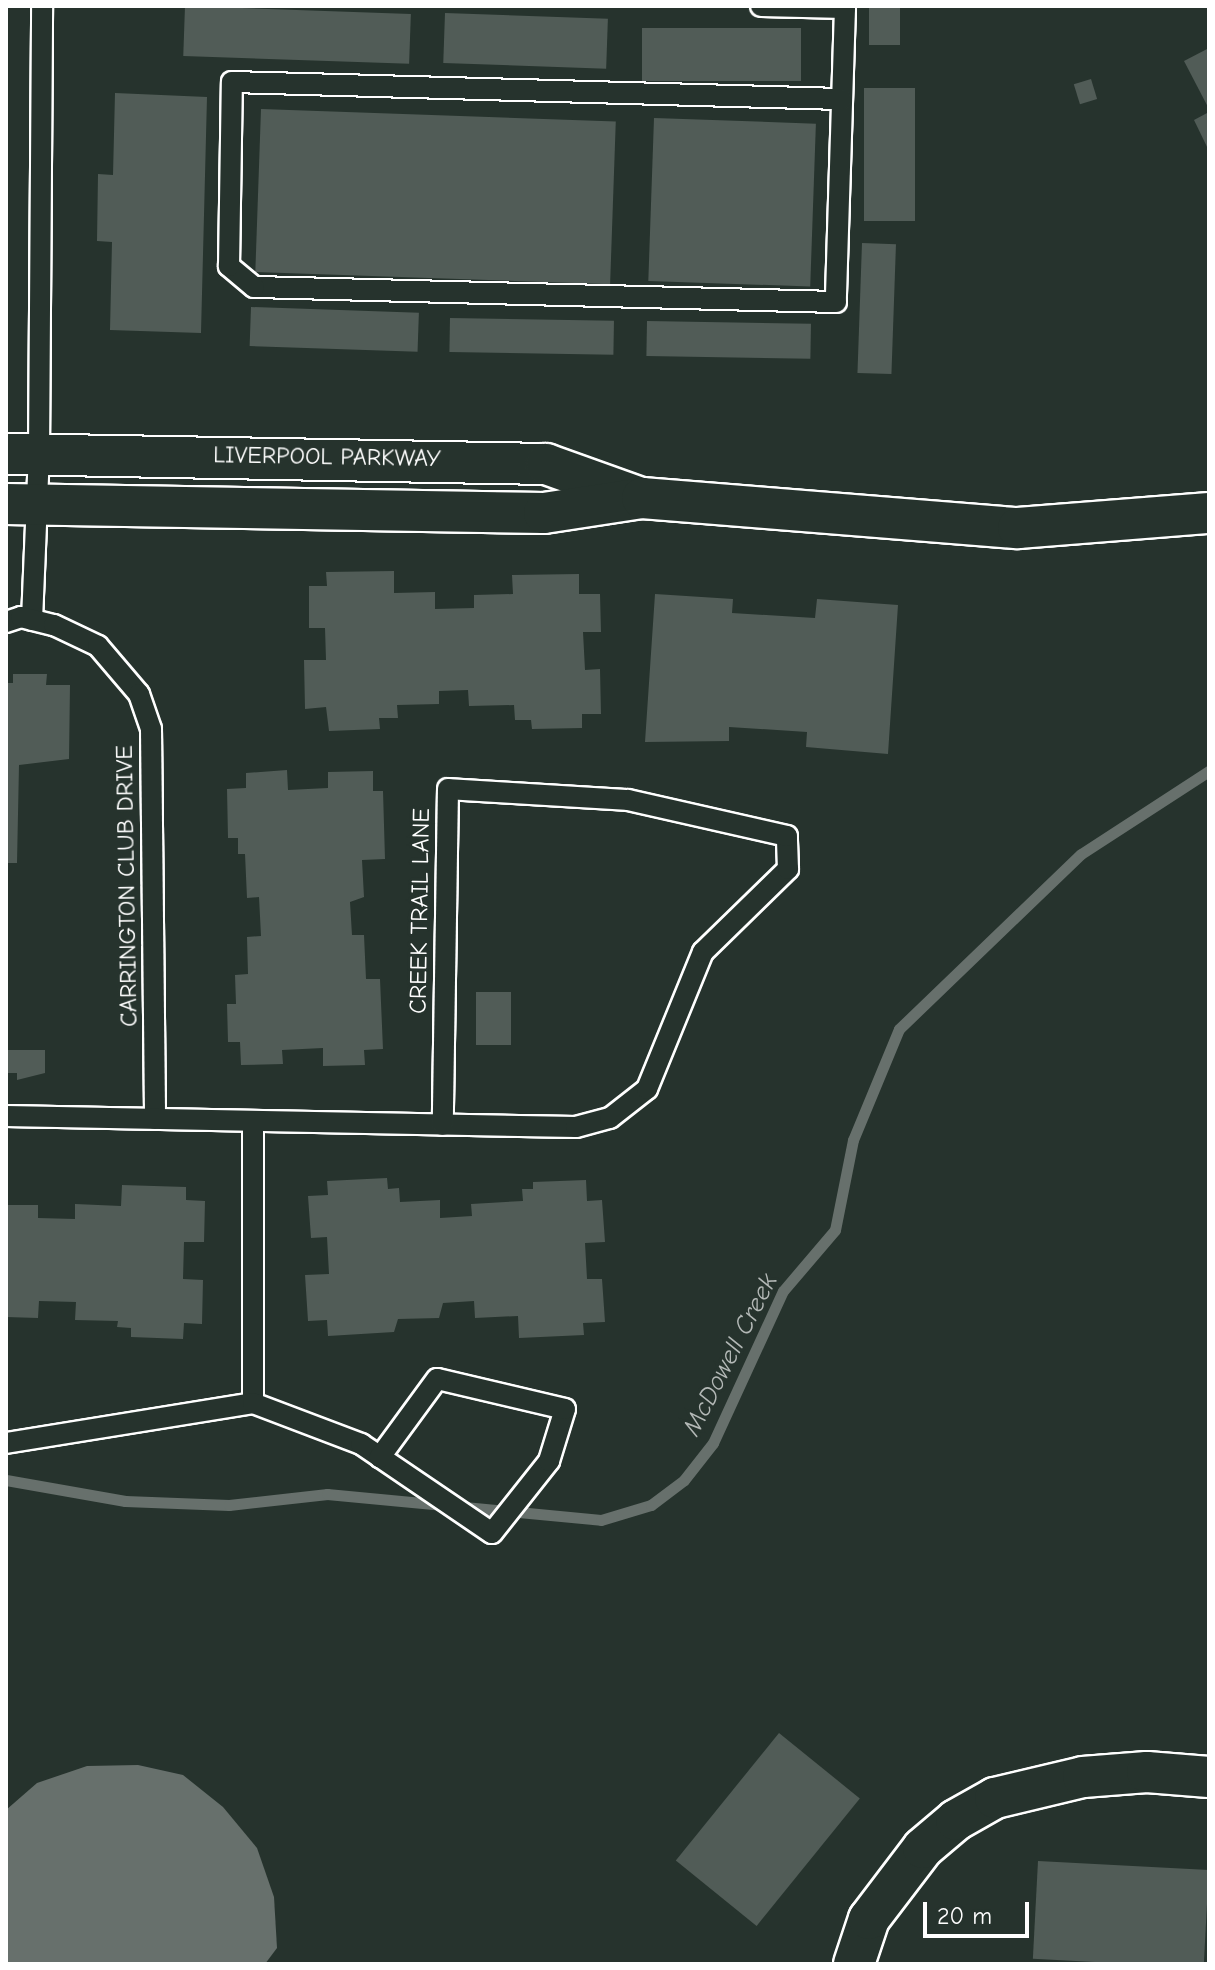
<!DOCTYPE html>
<style>
body{margin:0}
#map{position:relative;width:1215px;height:1970px;overflow:hidden;background:#26332d;font-family:"Comic Neue",sans-serif}
div>[style]{position:absolute}
[style*='--x']{left:calc(var(--x)*1px);top:calc(var(--y)*1px);width:calc(var(--w)*1px);rotate:calc(var(--a)*1deg)}
.water>*{inset:0;background:#67706c}
.stream>*{height:11px;margin:-5.5px;padding:0 5.5px;transform-origin:5.5px;border-radius:5.5px;background:#67706c}
.building>*{inset:0;background:#515c57;transform-origin:0 0}
.roads{filter:drop-shadow(2px 0 #fff) drop-shadow(-2px 0 #fff) drop-shadow(0 2px #fff) drop-shadow(0 -2px #fff)}
.service>*{height:20px;margin:-10px;padding:0 10px;transform-origin:10px;border-radius:10px;background:#26332d}
.minor>*{height:40px;margin:-20px;padding:0 20px;transform-origin:20px;border-radius:20px;background:#26332d}
span{translate:-50% -50%;white-space:nowrap;text-align:center;line-height:1.15;-webkit-text-stroke:6px #26332d;paint-order:stroke}
.street-label{font-size:24px;color:#fff}
.water-label{font-size:26px;color:#b3b8b6;font-style:italic}
.frame{position:absolute;inset:0;border:8px solid #fff;pointer-events:none}
.scale{position:absolute;left:923px;top:1902px;width:106px;height:36px;box-sizing:border-box;border:4px solid #fff;border-top:0;padding-left:10px;font-size:24px;line-height:28px;white-space:nowrap;color:#fff;-webkit-text-stroke:6px #26332d;paint-order:stroke}
</style>
<div id="map">
<div class="water">
<div style="clip-path:polygon(138px 1765px,183px 1775px,223px 1807px,257px 1848px,274px 1897px,277px 1948px,265px 1964px,6px 1964px,6px 1810px,37px 1783px,87px 1766px)"></div>
</div>
<div class="stream">
<div style="--x:6;--y:1480;--w:121;--a:10"></div>
<div style="--x:125;--y:1501;--w:104;--a:2.2"></div>
<div style="--x:229;--y:1505;--w:99;--a:-6.4"></div>
<div style="--x:327;--y:1494;--w:275;--a:5.4"></div>
<div style="--x:601;--y:1520;--w:52;--a:-16.7"></div>
<div style="--x:651;--y:1505;--w:41;--a:-37.1"></div>
<div style="--x:684;--y:1480;--w:47;--a:-51.9"></div>
<div style="--x:713;--y:1443;--w:167;--a:-65.3"></div>
<div style="--x:783;--y:1291;--w:80;--a:-49.6"></div>
<div style="--x:835;--y:1230;--w:92;--a:-78.7"></div>
<div style="--x:853;--y:1140;--w:120;--a:-67.5"></div>
<div style="--x:899;--y:1029;--w:252;--a:-43.9"></div>
<div style="--x:1081;--y:854;--w:153;--a:-33"></div>
</div>
<div class="building">
<div style="left:185px;top:6px;width:226px;height:50px;rotate:2deg"></div>
<div style="left:869px;top:6px;width:31px;height:39px"></div>
<div style="left:445px;top:13px;width:163px;height:50px;rotate:2deg"></div>
<div style="left:642px;top:28px;width:159px;height:53px"></div>
<div style="clip-path:polygon(1209px 48px,1209px 109px,1184px 61px)"></div>
<div style="left:1091px;top:79px;width:21px;height:18px;rotate:73deg"></div>
<div style="left:864px;top:88px;width:51px;height:133px"></div>
<div style="clip-path:polygon(115px 93px,207px 97px,201px 333px,110px 330px,112px 242px,97px 241px,98px 174px,113px 175px)"></div>
<div style="left:261px;top:109px;width:355px;height:163px;rotate:2deg"></div>
<div style="clip-path:polygon(1209px 112px,1209px 151px,1194px 120px)"></div>
<div style="left:654px;top:118px;width:162px;height:163px;rotate:2deg"></div>
<div style="left:862px;top:243px;width:34px;height:130px;rotate:2deg"></div>
<div style="left:251px;top:307px;width:168px;height:39px;rotate:2deg"></div>
<div style="left:450px;top:318px;width:164px;height:34px;rotate:1deg"></div>
<div style="left:647px;top:321px;width:164px;height:35px;rotate:1deg"></div>
<div style="clip-path:polygon(394px 571px,394px 593px,435px 592px,435px 609px,474px 608px,474px 595px,513px 594px,512px 575px,579px 574px,579px 594px,600px 594px,601px 632px,583px 632px,585px 670px,600px 669px,601px 714px,582px 714px,582px 728px,532px 729px,531px 720px,515px 720px,514px 705px,469px 706px,468px 690px,439px 691px,439px 704px,397px 705px,398px 718px,379px 718px,380px 729px,329px 731px,326px 707px,305px 709px,304px 660px,326px 660px,325px 628px,309px 628px,309px 586px,327px 586px,326px 572px)"></div>
<div style="clip-path:polygon(655px 594px,733px 599px,732px 613px,815px 618px,817px 599px,898px 605px,888px 754px,806px 747px,807px 732px,729px 727px,729px 741px,645px 742px)"></div>
<div style="clip-path:polygon(13px 674px,47px 674px,46px 685px,70px 685px,69px 759px,19px 765px,17px 863px,6px 863px,6px 683px,13px 683px)"></div>
<div style="clip-path:polygon(287px 770px,288px 790px,328px 788px,328px 772px,373px 771px,373px 791px,383px 791px,385px 859px,362px 860px,364px 897px,350px 902px,352px 935px,364px 935px,366px 979px,380px 979px,383px 1049px,364px 1050px,365px 1065px,323px 1066px,323px 1048px,282px 1050px,283px 1064px,241px 1065px,240px 1042px,228px 1042px,227px 1004px,236px 1004px,235px 975px,248px 974px,247px 937px,261px 936px,259px 897px,247px 898px,245px 854px,238px 854px,238px 838px,228px 838px,227px 789px,246px 788px,246px 773px)"></div>
<div style="left:476px;top:992px;width:35px;height:53px"></div>
<div style="clip-path:polygon(6px 1050px,45px 1050px,45px 1073px,17px 1080px,17px 1073px,6px 1073px)"></div>
<div style="clip-path:polygon(387px 1178px,388px 1189px,399px 1188px,400px 1202px,440px 1200px,440px 1218px,472px 1216px,471px 1204px,523px 1201px,522px 1189px,533px 1189px,533px 1182px,586px 1180px,587px 1201px,602px 1200px,605px 1242px,585px 1243px,587px 1279px,602px 1279px,605px 1322px,583px 1323px,584px 1335px,519px 1338px,518px 1316px,475px 1318px,474px 1301px,443px 1303px,439px 1318px,398px 1319px,394px 1332px,328px 1336px,327px 1320px,308px 1321px,305px 1275px,329px 1274px,327px 1237px,311px 1238px,308px 1196px,328px 1195px,327px 1181px)"></div>
<div style="clip-path:polygon(122px 1185px,186px 1187px,186px 1200px,205px 1201px,204px 1242px,184px 1242px,183px 1279px,203px 1280px,202px 1324px,184px 1323px,183px 1339px,131px 1337px,131px 1328px,117px 1327px,118px 1321px,75px 1320px,76px 1302px,39px 1301px,38px 1318px,6px 1317px,6px 1205px,38px 1205px,38px 1218px,75px 1219px,75px 1204px,121px 1206px)"></div>
<div style="left:779px;top:1733px;width:104px;height:164px;rotate:39deg"></div>
<div style="left:1038px;top:1861px;width:171px;height:98px;rotate:3deg"></div>
</div>
<div class="roads">
<div class="service">
<div style="--x:761;--y:6;--w:84;--a:1.4"></div>
<div style="--x:845;--y:8;--w:294;--a:91.8"></div>
<div style="--x:836;--y:302;--w:582;--a:-178.52"></div>
<div style="--x:254;--y:287;--w:33;--a:-140"></div>
<div style="--x:229;--y:266;--w:184;--a:-89.1"></div>
<div style="--x:232;--y:82;--w:610;--a:1.6"></div>
<div style="--x:32;--y:620;--w:167;--a:-87.6"></div>
<div style="--x:39;--y:453;--w:447;--a:-89.6"></div>
<div style="--x:6;--y:622;--w:16;--a:-18"></div>
<div style="--x:21;--y:617;--w:34;--a:14"></div>
<div style="--x:54;--y:625;--w:49;--a:25.5"></div>
<div style="--x:98;--y:646;--w:63;--a:49.5"></div>
<div style="--x:139;--y:694;--w:37;--a:71"></div>
<div style="--x:151;--y:729;--w:390;--a:89.4"></div>
<div style="--x:6;--y:1116;--w:570;--a:1.11"></div>
<div style="--x:576;--y:1127;--w:35;--a:-15"></div>
<div style="--x:610;--y:1118;--w:47;--a:-38.1"></div>
<div style="--x:647;--y:1089;--w:148;--a:-67.8"></div>
<div style="--x:703;--y:952;--w:119;--a:-44.3"></div>
<div style="--x:788;--y:869;--w:33;--a:-92"></div>
<div style="--x:787;--y:836;--w:163;--a:-167.2"></div>
<div style="--x:628;--y:800;--w:180;--a:-176.5"></div>
<div style="--x:448;--y:789;--w:336;--a:90.9"></div>
<div style="--x:253;--y:1121;--w:282;--a:90"></div>
<div style="--x:6;--y:1443;--w:250;--a:-9.2"></div>
<div style="--x:253;--y:1403;--w:116;--a:20.8"></div>
<div style="--x:361;--y:1444;--w:23;--a:34"></div>
<div style="--x:380;--y:1457;--w:135;--a:34.2"></div>
<div style="--x:492;--y:1533;--w:92;--a:-51.6"></div>
<div style="--x:549;--y:1461;--w:54;--a:-72.9"></div>
<div style="--x:565;--y:1409;--w:131;--a:-166.8"></div>
<div style="--x:437;--y:1379;--w:97;--a:126.2"></div>
</div>
<div class="minor">
<div style="--x:6;--y:454;--w:540;--a:1.06"></div>
<div style="--x:546;--y:464;--w:98;--a:19.7"></div>
<div style="--x:6;--y:504;--w:538;--a:0.96"></div>
<div style="--x:544;--y:513;--w:99;--a:-8.7"></div>
<div style="--x:642;--y:498;--w:377;--a:4.6"></div>
<div style="--x:1018;--y:528;--w:192;--a:-4.5"></div>
<div style="--x:854;--y:1964;--w:47;--a:-71.6"></div>
<div style="--x:869;--y:1919;--w:89;--a:-52.7"></div>
<div style="--x:923;--y:1848;--w:43;--a:-40.3"></div>
<div style="--x:956;--y:1820;--w:45;--a:-29.4"></div>
<div style="--x:995;--y:1798;--w:90;--a:-13.4"></div>
<div style="--x:1083;--y:1777;--w:64;--a:-4.5"></div>
<div style="--x:1147;--y:1772;--w:62;--a:4.6"></div>
</div>
</div>
<div class="street-label">
<span style="left:327px;top:457px;rotate:1deg">LIVERPOOL PARKWAY</span>
<span style="left:127px;top:886px;rotate:-91deg">CARRINGTON CLUB DRIVE</span>
<span style="left:420px;top:911px;rotate:-89deg">CREEK TRAIL LANE</span>
</div>
<div class="water-label">
<span style="left:731px;top:1355px;rotate:-63deg">McDowell Creek</span>
</div>
<div class="frame"></div>
<div class="scale">20 m</div>
</div>
